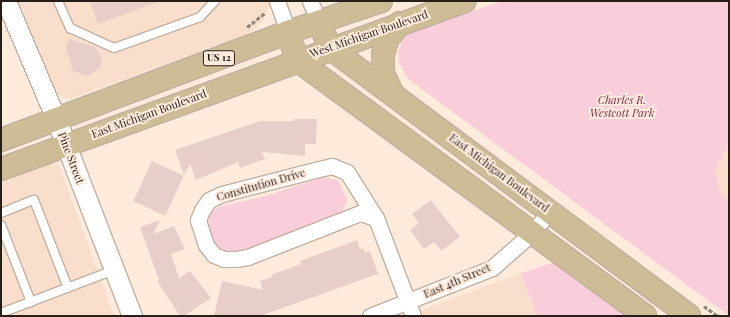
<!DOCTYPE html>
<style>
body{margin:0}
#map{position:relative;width:730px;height:317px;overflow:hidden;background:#ffebdc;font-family:"Playfair Display",serif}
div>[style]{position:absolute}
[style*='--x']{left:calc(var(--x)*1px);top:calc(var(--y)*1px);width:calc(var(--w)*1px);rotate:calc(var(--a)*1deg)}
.built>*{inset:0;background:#f9decb}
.green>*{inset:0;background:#f9ceda}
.building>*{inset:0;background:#e7cec9;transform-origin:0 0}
.path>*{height:2.5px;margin-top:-1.25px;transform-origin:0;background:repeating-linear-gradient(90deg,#908378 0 4px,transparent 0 6px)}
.roads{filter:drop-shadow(1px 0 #c2b0a2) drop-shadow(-1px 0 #c2b0a2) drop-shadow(0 1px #c2b0a2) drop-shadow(0 -1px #c2b0a2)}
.service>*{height:8px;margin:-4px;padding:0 4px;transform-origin:4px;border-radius:4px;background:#fff}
.minor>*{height:15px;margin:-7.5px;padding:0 7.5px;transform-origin:7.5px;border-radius:7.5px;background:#fff}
.tertiary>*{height:19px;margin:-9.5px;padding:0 9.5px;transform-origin:9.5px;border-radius:9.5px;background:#fff}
.primary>*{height:22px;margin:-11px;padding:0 11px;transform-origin:11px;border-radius:11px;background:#cdbc95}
span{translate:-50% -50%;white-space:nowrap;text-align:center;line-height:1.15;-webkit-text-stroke:4px #ffebdc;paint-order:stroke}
.shield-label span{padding:1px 3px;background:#ffebdc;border:1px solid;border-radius:3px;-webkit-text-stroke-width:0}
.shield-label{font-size:10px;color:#261f19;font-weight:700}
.street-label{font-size:11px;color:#261f19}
.park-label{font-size:11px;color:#7f274b;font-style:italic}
.frame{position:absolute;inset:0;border:2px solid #261f19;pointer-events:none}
</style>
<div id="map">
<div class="built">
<div style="clip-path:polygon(19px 1px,270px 1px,265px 18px,255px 29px,244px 36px,69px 99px,56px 94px)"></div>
<div style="clip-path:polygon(729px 144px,729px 201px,720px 192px,715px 170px)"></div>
<div style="clip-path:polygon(46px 163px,59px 165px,114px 316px,1px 316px,1px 179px)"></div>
<div style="clip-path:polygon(521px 273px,537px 316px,406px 316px)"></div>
</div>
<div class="green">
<div style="clip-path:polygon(503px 1px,729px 1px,729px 144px,715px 170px,720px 192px,729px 201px,729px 316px,407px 78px,399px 62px,398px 51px,405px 36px,418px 29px)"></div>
<div style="clip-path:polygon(323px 177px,338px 180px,347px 200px,343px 210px,335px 216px,239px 252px,227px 252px,213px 243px,207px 226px,210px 215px,218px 207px,266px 196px)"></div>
<div style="clip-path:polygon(552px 263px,563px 266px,629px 316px,537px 316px,521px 273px)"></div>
</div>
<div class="building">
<div style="clip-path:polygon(90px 1px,157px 1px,157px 2px,98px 24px)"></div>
<div style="clip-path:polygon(69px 39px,95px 47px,102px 59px,99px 69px,87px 76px,73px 71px,66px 48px)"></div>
<div style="clip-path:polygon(294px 119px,317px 119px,316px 144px,305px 144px,305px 156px,262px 152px,265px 159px,240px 168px,238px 162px,196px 180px,190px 164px,184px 175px,175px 150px,260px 121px,294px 121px)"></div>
<div style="left:152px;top:161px;width:35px;height:44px;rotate:25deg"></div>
<div style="clip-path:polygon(431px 200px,460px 237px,441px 251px,434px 242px,424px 249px,410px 230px,419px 223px,412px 214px)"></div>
<div style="clip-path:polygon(160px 220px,153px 234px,174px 226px,185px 249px,171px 254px,179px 278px,190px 271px,211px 298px,184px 316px,180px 316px,157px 281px,159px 280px,140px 227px)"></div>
<div style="clip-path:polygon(357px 240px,360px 249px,363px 248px,365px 253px,370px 251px,378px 274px,260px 316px,214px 316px,222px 281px,263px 290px,260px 281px,272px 277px,271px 275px,301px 264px,300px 261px)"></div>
</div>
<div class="path">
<div style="--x:247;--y:27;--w:24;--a:-38"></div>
<div style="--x:704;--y:306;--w:17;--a:36"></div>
</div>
<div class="roads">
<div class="service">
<div style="--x:58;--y:1;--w:30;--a:66"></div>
<div style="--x:70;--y:28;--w:48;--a:24.4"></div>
<div style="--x:114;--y:48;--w:91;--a:-19.8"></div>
<div style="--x:200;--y:17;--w:22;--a:-47"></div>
<div style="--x:1;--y:213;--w:35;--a:-22"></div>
<div style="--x:34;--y:200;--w:94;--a:68.9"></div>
<div style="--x:1;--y:225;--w:83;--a:68.7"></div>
<div style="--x:1;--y:313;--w:121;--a:-20.8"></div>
</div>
<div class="minor">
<div style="--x:277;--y:1;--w:33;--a:70"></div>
<div style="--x:310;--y:1;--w:23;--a:67"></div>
<div style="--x:376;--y:218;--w:17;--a:-163"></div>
<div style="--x:360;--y:213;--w:120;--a:158.6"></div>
<div style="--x:248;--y:257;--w:13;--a:171"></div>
<div style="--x:235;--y:259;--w:11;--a:180"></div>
<div style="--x:224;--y:259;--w:11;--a:-158"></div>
<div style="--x:214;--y:255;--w:13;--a:-129"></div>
<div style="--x:206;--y:245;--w:26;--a:-108"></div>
<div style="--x:198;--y:220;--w:11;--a:-68"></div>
<div style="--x:202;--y:210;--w:12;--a:-55"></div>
<div style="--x:209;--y:200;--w:14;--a:-25"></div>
<div style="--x:222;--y:194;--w:100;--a:-14.5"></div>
<div style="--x:319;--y:169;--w:13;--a:-13"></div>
<div style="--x:332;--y:166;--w:16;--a:22"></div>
<div style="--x:347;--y:172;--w:54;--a:57.8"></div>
<div style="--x:376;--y:218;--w:105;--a:69.3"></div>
<div style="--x:370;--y:316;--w:131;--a:-21.5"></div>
<div style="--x:492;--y:268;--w:55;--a:-41.3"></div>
<div style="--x:533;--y:232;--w:27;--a:-51"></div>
</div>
<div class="tertiary">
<div style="--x:6;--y:1;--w:128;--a:67"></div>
<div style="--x:56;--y:119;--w:211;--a:68.9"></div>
</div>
<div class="primary">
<div style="--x:319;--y:22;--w:28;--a:67"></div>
<div style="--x:330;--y:48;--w:448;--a:36.7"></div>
<div style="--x:288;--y:32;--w:29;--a:72"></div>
<div style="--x:297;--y:60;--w:432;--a:36.3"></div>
<div style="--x:392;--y:93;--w:21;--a:-115"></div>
<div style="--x:383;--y:74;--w:20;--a:-90"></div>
<div style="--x:383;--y:54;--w:15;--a:-74"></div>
<div style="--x:387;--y:40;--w:21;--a:-53"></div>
<div style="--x:1;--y:140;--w:307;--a:-20.6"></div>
<div style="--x:288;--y:32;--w:98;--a:-18.4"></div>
<div style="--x:1;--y:169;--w:493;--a:-19.9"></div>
</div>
</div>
<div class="shield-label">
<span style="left:219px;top:58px">US 12</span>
</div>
<div class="street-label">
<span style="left:369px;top:34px;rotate:-19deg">West Michigan Boulevard</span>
<span style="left:149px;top:114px;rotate:-20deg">East Michigan Boulevard</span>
<span style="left:71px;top:158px;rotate:69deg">Pine Street</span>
<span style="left:499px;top:173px;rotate:37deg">East Michigan Boulevard</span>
<span style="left:261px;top:185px;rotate:-16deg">Constitution Drive</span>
<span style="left:457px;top:281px;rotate:-23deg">East 4th Street</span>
</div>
<div class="park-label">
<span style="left:622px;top:107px">Charles R.<br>Westcott Park</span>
</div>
<div class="frame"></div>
</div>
